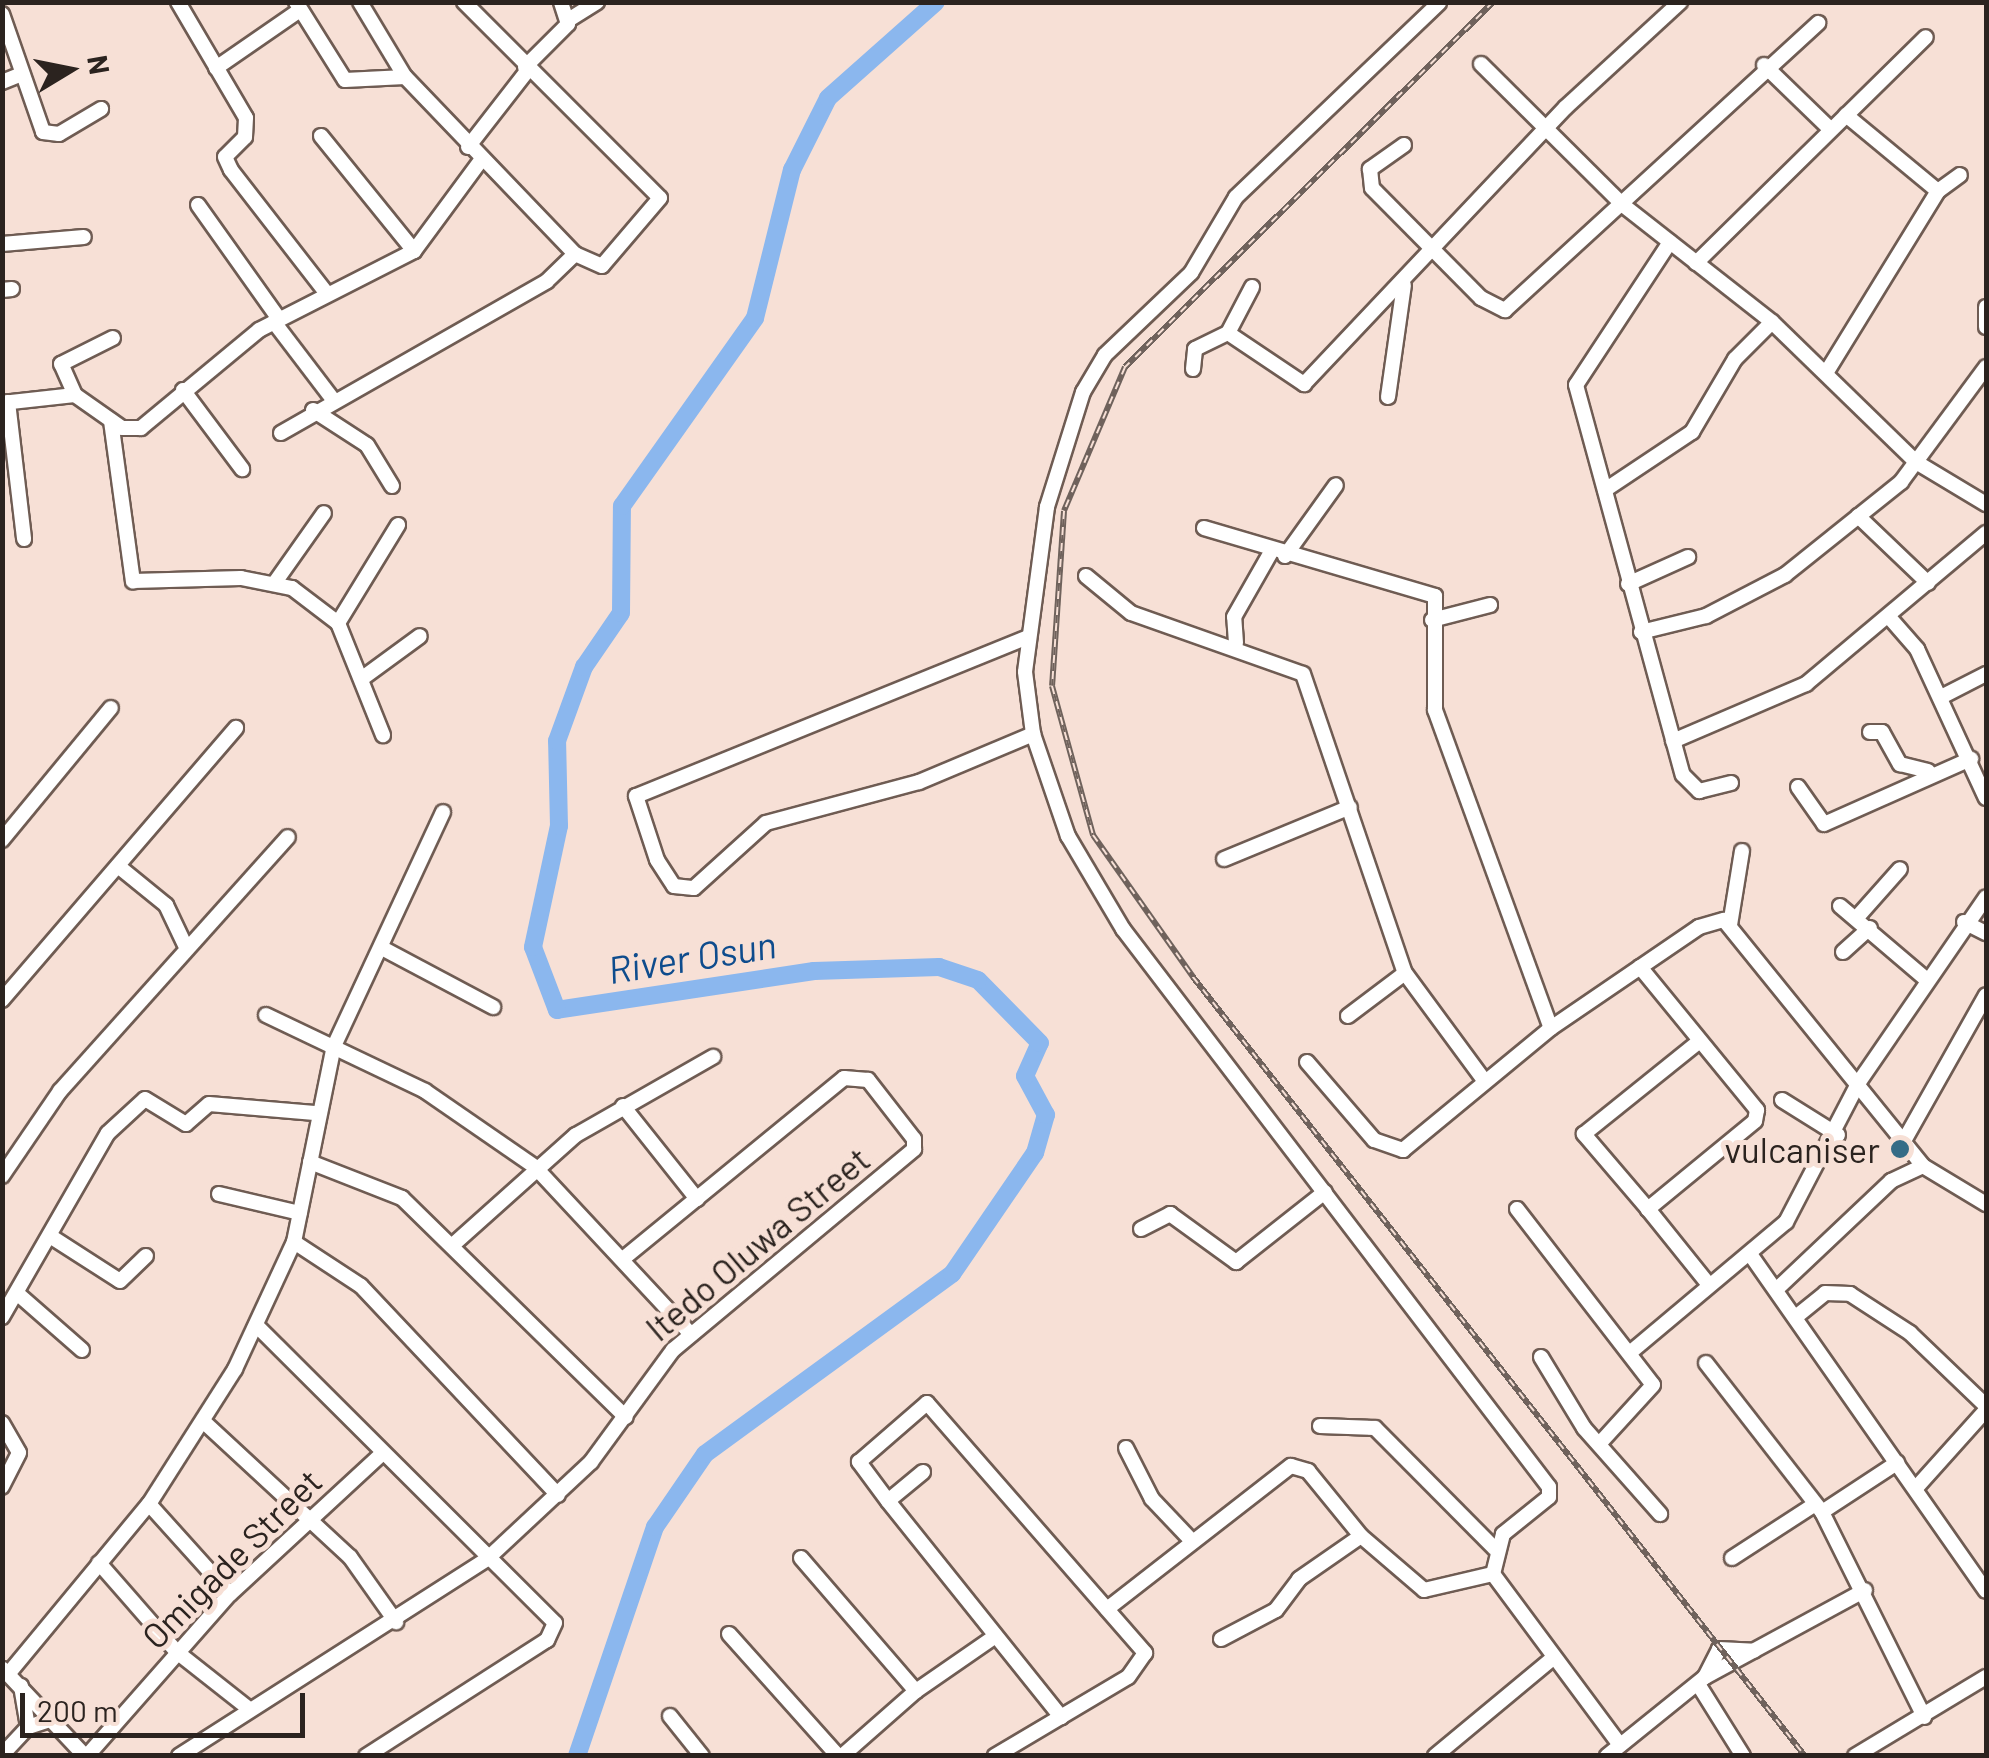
<!DOCTYPE html>
<style>
body{margin:0}
#map{position:relative;width:1989px;height:1758px;overflow:hidden;background:#f7e0d6;font-family:Barlow,sans-serif}
div>[style]{position:absolute}
[style*='--x']{left:calc(var(--x)*1px);top:calc(var(--y)*1px);width:calc(var(--w)*1px);rotate:calc(var(--a)*1deg)}
.river>*{height:18px;margin:-9px;padding:0 9px;transform-origin:9px;border-radius:9px;background:#8bb7ee}
.roads{filter:drop-shadow(2px 0 #6f5c53) drop-shadow(-2px 0 #6f5c53) drop-shadow(0 2px #6f5c53) drop-shadow(0 -2px #6f5c53)}
.minor>*{height:14px;margin:-7px;padding:0 7px;transform-origin:7px;border-radius:7px;background:#fff}
.rail>*{height:6px;margin-top:-3px;transform-origin:0;background:repeating-linear-gradient(90deg,#f7e0d6 0 8px,#6f625c 0 16px);box-sizing:border-box;border-block:2px solid #6f625c}
.dots>*{width:28px;height:28px;translate:-50% -50%;box-sizing:border-box;border:5px solid #f7e0d6;border-radius:50%}
span{translate:-50% -50%;white-space:nowrap;text-align:center;line-height:1.15;-webkit-text-stroke:10px #f7e0d6;paint-order:stroke}
.poi-label{font-size:35px;color:#2b231f}
.right{translate:-100% -50%;text-align:right}
.street-label{font-size:35px;color:#2b231f}
.water-label{font-size:38px;color:#0e4c8d;font-style:italic}
.frame{position:absolute;inset:0;border:5px solid #2b231f;pointer-events:none}
.north{position:absolute;left:20px;top:20px;width:100px;height:100px;-webkit-text-stroke:8px #f7e0d6;paint-order:stroke;rotate:80deg;font-size:28px;font-weight:700;line-height:40px;text-align:center;color:#2b231f}
.north::after{content:'';display:block;margin:auto;width:35px;height:45px;background:#2b231f;clip-path:polygon(50% 0,100% 100%,50% 72%,0 100%)}
.scale{position:absolute;left:20px;top:1693px;width:285px;height:45px;box-sizing:border-box;border:5px solid #2b231f;border-top:0;padding-left:12px;font-size:30px;line-height:35px;white-space:nowrap;color:#2b231f;-webkit-text-stroke:8px #f7e0d6;paint-order:stroke}
</style>
<div id="map">
<div class="river">
<div style="--x:577;--y:1756;--w:242;--a:-71.2"></div>
<div style="--x:655;--y:1527;--w:88;--a:-55.6"></div>
<div style="--x:705;--y:1454;--w:306;--a:-36.1"></div>
<div style="--x:952;--y:1274;--w:147;--a:-55.6"></div>
<div style="--x:1035;--y:1153;--w:40;--a:-74"></div>
<div style="--x:1046;--y:1115;--w:44;--a:-118.3"></div>
<div style="--x:1025;--y:1076;--w:36;--a:-66"></div>
<div style="--x:1040;--y:1043;--w:88;--a:-134.5"></div>
<div style="--x:978;--y:980;--w:41;--a:-161.6"></div>
<div style="--x:939;--y:967;--w:125;--a:178.2"></div>
<div style="--x:814;--y:971;--w:260;--a:171.4"></div>
<div style="--x:557;--y:1010;--w:67;--a:-110.9"></div>
<div style="--x:533;--y:947;--w:124;--a:-77.9"></div>
<div style="--x:559;--y:826;--w:85;--a:-91.3"></div>
<div style="--x:557;--y:741;--w:79;--a:-70"></div>
<div style="--x:584;--y:667;--w:65;--a:-55.6"></div>
<div style="--x:621;--y:613;--w:107;--a:-89.5"></div>
<div style="--x:622;--y:506;--w:230;--a:-54.7"></div>
<div style="--x:755;--y:318;--w:153;--a:-76"></div>
<div style="--x:792;--y:170;--w:80;--a:-63.4"></div>
<div style="--x:828;--y:98;--w:144;--a:-41.6"></div>
</div>
<div class="roads">
<div class="minor">
<div style="--x:178;--y:2;--w:134;--a:59.6"></div>
<div style="--x:246;--y:118;--w:19;--a:93"></div>
<div style="--x:245;--y:137;--w:28;--a:135"></div>
<div style="--x:225;--y:157;--w:14;--a:65"></div>
<div style="--x:231;--y:170;--w:153;--a:52.2"></div>
<div style="--x:296;--y:2;--w:92;--a:57.9"></div>
<div style="--x:345;--y:80;--w:60;--a:-2.9"></div>
<div style="--x:464;--y:2;--w:277;--a:45"></div>
<div style="--x:660;--y:198;--w:89;--a:130.5"></div>
<div style="--x:602;--y:266;--w:30;--a:-156"></div>
<div style="--x:1439;--y:3;--w:281;--a:136.3"></div>
<div style="--x:1236;--y:197;--w:88;--a:120.6"></div>
<div style="--x:1191;--y:273;--w:119;--a:136.4"></div>
<div style="--x:1105;--y:355;--w:43;--a:120.7"></div>
<div style="--x:1083;--y:392;--w:121;--a:107.4"></div>
<div style="--x:1047;--y:507;--w:166;--a:97.6"></div>
<div style="--x:1025;--y:672;--w:63;--a:82.6"></div>
<div style="--x:1033;--y:734;--w:108;--a:71.1"></div>
<div style="--x:1068;--y:836;--w:108;--a:59.4"></div>
<div style="--x:1123;--y:929;--w:702;--a:52.64"></div>
<div style="--x:1549;--y:1487;--w:10;--a:90"></div>
<div style="--x:1549;--y:1497;--w:59;--a:141.2"></div>
<div style="--x:1503;--y:1534;--w:41;--a:104"></div>
<div style="--x:1493;--y:1574;--w:213;--a:53.4"></div>
<div style="--x:2;--y:14;--w:125;--a:70.8"></div>
<div style="--x:43;--y:132;--w:16;--a:7"></div>
<div style="--x:59;--y:134;--w:49;--a:-30.8"></div>
<div style="--x:570;--y:19;--w:32;--a:-32"></div>
<div style="--x:1481;--y:64;--w:200;--a:44.8"></div>
<div style="--x:1623;--y:205;--w:189;--a:38.1"></div>
<div style="--x:1772;--y:322;--w:201;--a:44.2"></div>
<div style="--x:1916;--y:462;--w:82;--a:31"></div>
<div style="--x:1764;--y:65;--w:92;--a:44.1"></div>
<div style="--x:525;--y:67;--w:61;--a:-45"></div>
<div style="--x:568;--y:24;--w:23;--a:-108"></div>
<div style="--x:216;--y:68;--w:102;--a:-34.6"></div>
<div style="--x:2;--y:82;--w:22;--a:-22"></div>
<div style="--x:1846;--y:115;--w:119;--a:39.6"></div>
<div style="--x:321;--y:136;--w:148;--a:51"></div>
<div style="--x:1404;--y:145;--w:42;--a:144.8"></div>
<div style="--x:1370;--y:169;--w:19;--a:84"></div>
<div style="--x:1372;--y:188;--w:155;--a:45.3"></div>
<div style="--x:1481;--y:298;--w:27;--a:27"></div>
<div style="--x:1505;--y:310;--w:425;--a:-42.5"></div>
<div style="--x:468;--y:147;--w:98;--a:-52.1"></div>
<div style="--x:198;--y:205;--w:140;--a:54.6"></div>
<div style="--x:1670;--y:242;--w:171;--a:123.3"></div>
<div style="--x:1576;--y:385;--w:404;--a:74.7"></div>
<div style="--x:1683;--y:775;--w:23;--a:45"></div>
<div style="--x:1699;--y:791;--w:33;--a:-14"></div>
<div style="--x:2;--y:244;--w:82;--a:-4.9"></div>
<div style="--x:1696;--y:263;--w:322;--a:-44.5"></div>
<div style="--x:2;--y:290;--w:10;--a:-6"></div>
<div style="--x:1986;--y:307;--w:20;--a:90"></div>
<div style="--x:274;--y:322;--w:96;--a:52.7"></div>
<div style="--x:1228;--y:333;--w:52;--a:-62.4"></div>
<div style="--x:1193;--y:369;--w:20;--a:-84"></div>
<div style="--x:1195;--y:349;--w:37;--a:-26"></div>
<div style="--x:1228;--y:333;--w:92;--a:33.9"></div>
<div style="--x:1304;--y:384;--w:381;--a:-46.6"></div>
<div style="--x:1566;--y:107;--w:155;--a:-42.6"></div>
<div style="--x:1826;--y:373;--w:214;--a:-58.4"></div>
<div style="--x:1938;--y:191;--w:27;--a:-36"></div>
<div style="--x:183;--y:390;--w:99;--a:53.2"></div>
<div style="--x:75;--y:395;--w:34;--a:-114"></div>
<div style="--x:61;--y:364;--w:58;--a:-26.6"></div>
<div style="--x:1388;--y:397;--w:113;--a:-81.9"></div>
<div style="--x:8;--y:402;--w:138;--a:83.3"></div>
<div style="--x:2;--y:403;--w:73;--a:-6.3"></div>
<div style="--x:75;--y:395;--w:57;--a:35.1"></div>
<div style="--x:122;--y:428;--w:19;--a:0"></div>
<div style="--x:141;--y:428;--w:153;--a:-39.7"></div>
<div style="--x:259;--y:330;--w:174;--a:-27"></div>
<div style="--x:414;--y:251;--w:113;--a:-53.6"></div>
<div style="--x:313;--y:410;--w:64;--a:32.9"></div>
<div style="--x:367;--y:445;--w:48;--a:58.6"></div>
<div style="--x:111;--y:421;--w:162;--a:82.2"></div>
<div style="--x:133;--y:581;--w:108;--a:-1.6"></div>
<div style="--x:241;--y:578;--w:52;--a:11.1"></div>
<div style="--x:292;--y:588;--w:58;--a:37.3"></div>
<div style="--x:338;--y:623;--w:121;--a:68.1"></div>
<div style="--x:281;--y:433;--w:306;--a:-29.7"></div>
<div style="--x:547;--y:281;--w:39;--a:-44"></div>
<div style="--x:575;--y:254;--w:245;--a:-133.8"></div>
<div style="--x:405;--y:77;--w:87;--a:-121"></div>
<div style="--x:1605;--y:490;--w:105;--a:-33.7"></div>
<div style="--x:1692;--y:432;--w:85;--a:-59.5"></div>
<div style="--x:1735;--y:359;--w:52;--a:-45"></div>
<div style="--x:1858;--y:516;--w:97;--a:43.7"></div>
<div style="--x:1204;--y:528;--w:241;--a:16.4"></div>
<div style="--x:1435;--y:596;--w:114;--a:90"></div>
<div style="--x:1435;--y:710;--w:338;--a:70"></div>
<div style="--x:1285;--y:556;--w:87;--a:-54.3"></div>
<div style="--x:1086;--y:576;--w:58;--a:39.4"></div>
<div style="--x:1131;--y:613;--w:182;--a:19.5"></div>
<div style="--x:1303;--y:674;--w:316;--a:71.2"></div>
<div style="--x:1405;--y:973;--w:133;--a:53.6"></div>
<div style="--x:276;--y:581;--w:83;--a:-54.8"></div>
<div style="--x:1628;--y:584;--w:66;--a:-24.2"></div>
<div style="--x:1889;--y:617;--w:43;--a:48.8"></div>
<div style="--x:1917;--y:649;--w:164;--a:65.2"></div>
<div style="--x:1432;--y:620;--w:60;--a:-14.5"></div>
<div style="--x:338;--y:623;--w:115;--a:-58.5"></div>
<div style="--x:1641;--y:632;--w:67;--a:-13.8"></div>
<div style="--x:1706;--y:616;--w:89;--a:-27.4"></div>
<div style="--x:1785;--y:575;--w:149;--a:-38.7"></div>
<div style="--x:1901;--y:482;--w:143;--a:-53.5"></div>
<div style="--x:1028;--y:637;--w:423;--a:157.9"></div>
<div style="--x:636;--y:796;--w:67;--a:71.8"></div>
<div style="--x:657;--y:860;--w:31;--a:57"></div>
<div style="--x:674;--y:886;--w:20;--a:6"></div>
<div style="--x:694;--y:888;--w:97;--a:-42.1"></div>
<div style="--x:766;--y:823;--w:158;--a:-15"></div>
<div style="--x:919;--y:782;--w:124;--a:-22.8"></div>
<div style="--x:1236;--y:643;--w:26;--a:-94"></div>
<div style="--x:1234;--y:617;--w:73;--a:-60.3"></div>
<div style="--x:364;--y:677;--w:69;--a:-36.2"></div>
<div style="--x:1943;--y:696;--w:48;--a:-27.1"></div>
<div style="--x:1870;--y:732;--w:12;--a:0"></div>
<div style="--x:1882;--y:732;--w:37;--a:61"></div>
<div style="--x:1900;--y:764;--w:29;--a:14"></div>
<div style="--x:1673;--y:741;--w:145;--a:-23.2"></div>
<div style="--x:1806;--y:684;--w:235;--a:-40"></div>
<div style="--x:1798;--y:787;--w:45;--a:54.9"></div>
<div style="--x:1824;--y:824;--w:161;--a:-23.9"></div>
<div style="--x:2;--y:840;--w:171;--a:-50.5"></div>
<div style="--x:1224;--y:859;--w:136;--a:-22.4"></div>
<div style="--x:118;--y:866;--w:62;--a:39.1"></div>
<div style="--x:166;--y:905;--w:44;--a:64.6"></div>
<div style="--x:1840;--y:906;--w:114;--a:40.4"></div>
<div style="--x:1860;--y:914;--w:60;--a:-48.4"></div>
<div style="--x:1964;--y:922;--w:25;--a:27"></div>
<div style="--x:1730;--y:925;--w:75;--a:-80.8"></div>
<div style="--x:382;--y:948;--w:126;--a:28"></div>
<div style="--x:1843;--y:952;--w:36;--a:-42"></div>
<div style="--x:1640;--y:967;--w:185;--a:50.7"></div>
<div style="--x:1757;--y:1110;--w:11;--a:100"></div>
<div style="--x:1755;--y:1121;--w:139;--a:140.6"></div>
<div style="--x:1648;--y:1209;--w:97;--a:51.2"></div>
<div style="--x:2;--y:1000;--w:359;--a:-49.3"></div>
<div style="--x:266;--y:1015;--w:176;--a:25.5"></div>
<div style="--x:425;--y:1091;--w:134;--a:34.6"></div>
<div style="--x:535;--y:1167;--w:229;--a:47"></div>
<div style="--x:1348;--y:1016;--w:71;--a:-37"></div>
<div style="--x:1307;--y:1062;--w:103;--a:49.3"></div>
<div style="--x:1374;--y:1140;--w:31;--a:19"></div>
<div style="--x:1403;--y:1150;--w:192;--a:-39.5"></div>
<div style="--x:1551;--y:1028;--w:179;--a:-34.3"></div>
<div style="--x:1699;--y:927;--w:26;--a:-16"></div>
<div style="--x:1724;--y:920;--w:316;--a:51"></div>
<div style="--x:1923;--y:1166;--w:74;--a:31.1"></div>
<div style="--x:1782;--y:1100;--w:66;--a:32"></div>
<div style="--x:623;--y:1106;--w:119;--a:51.5"></div>
<div style="--x:1905;--y:1139;--w:165;--a:-60.6"></div>
<div style="--x:310;--y:1162;--w:99;--a:21.4"></div>
<div style="--x:402;--y:1198;--w:313;--a:44.4"></div>
<div style="--x:2;--y:1176;--w:103;--a:-55.7"></div>
<div style="--x:60;--y:1091;--w:341;--a:-48.1"></div>
<div style="--x:219;--y:1194;--w:83;--a:13.2"></div>
<div style="--x:1517;--y:1209;--w:222;--a:52.3"></div>
<div style="--x:1653;--y:1385;--w:77;--a:132.4"></div>
<div style="--x:1648;--y:1209;--w:99;--a:-130.5"></div>
<div style="--x:1584;--y:1134;--w:145;--a:-38.8"></div>
<div style="--x:1141;--y:1229;--w:33;--a:-27"></div>
<div style="--x:1170;--y:1214;--w:82;--a:36"></div>
<div style="--x:1236;--y:1262;--w:113;--a:-38.2"></div>
<div style="--x:50;--y:1236;--w:83;--a:32.7"></div>
<div style="--x:120;--y:1281;--w:36;--a:-44"></div>
<div style="--x:294;--y:1242;--w:80;--a:33.3"></div>
<div style="--x:361;--y:1286;--w:287;--a:46.7"></div>
<div style="--x:455;--y:1243;--w:162;--a:-41.8"></div>
<div style="--x:576;--y:1135;--w:158;--a:-29.7"></div>
<div style="--x:1750;--y:1254;--w:411;--a:55"></div>
<div style="--x:1778;--y:1288;--w:156;--a:-43.4"></div>
<div style="--x:1891;--y:1181;--w:35;--a:-25"></div>
<div style="--x:18;--y:1294;--w:85;--a:41.2"></div>
<div style="--x:1797;--y:1316;--w:36;--a:-39"></div>
<div style="--x:1825;--y:1293;--w:25;--a:2"></div>
<div style="--x:1850;--y:1294;--w:72;--a:33"></div>
<div style="--x:1910;--y:1333;--w:105;--a:43.8"></div>
<div style="--x:2;--y:1317;--w:212;--a:-60.1"></div>
<div style="--x:108;--y:1133;--w:50;--a:-42.6"></div>
<div style="--x:145;--y:1099;--w:48;--a:31.4"></div>
<div style="--x:186;--y:1124;--w:30;--a:-41"></div>
<div style="--x:209;--y:1104;--w:106;--a:4.9"></div>
<div style="--x:256;--y:1325;--w:422;--a:44.9"></div>
<div style="--x:555;--y:1623;--w:19;--a:115"></div>
<div style="--x:547;--y:1640;--w:215;--a:147.3"></div>
<div style="--x:1632;--y:1351;--w:201;--a:-40"></div>
<div style="--x:1786;--y:1222;--w:158;--a:-62.5"></div>
<div style="--x:1859;--y:1082;--w:224;--a:-55.5"></div>
<div style="--x:1541;--y:1357;--w:83;--a:58.8"></div>
<div style="--x:1584;--y:1428;--w:115;--a:48.5"></div>
<div style="--x:1706;--y:1363;--w:189;--a:52.1"></div>
<div style="--x:1822;--y:1512;--w:229;--a:63.5"></div>
<div style="--x:204;--y:1422;--w:199;--a:42.8"></div>
<div style="--x:350;--y:1557;--w:80;--a:54.7"></div>
<div style="--x:2;--y:1423;--w:34;--a:60"></div>
<div style="--x:19;--y:1453;--w:38;--a:117"></div>
<div style="--x:1320;--y:1426;--w:55;--a:2.1"></div>
<div style="--x:1375;--y:1428;--w:170;--a:45.2"></div>
<div style="--x:1126;--y:1448;--w:57;--a:63"></div>
<div style="--x:1152;--y:1499;--w:58;--a:46.4"></div>
<div style="--x:923;--y:1472;--w:45;--a:140.4"></div>
<div style="--x:888;--y:1501;--w:277;--a:51.3"></div>
<div style="--x:1916;--y:1488;--w:105;--a:-48.1"></div>
<div style="--x:888;--y:1501;--w:49;--a:-126.6"></div>
<div style="--x:859;--y:1462;--w:90;--a:-40.9"></div>
<div style="--x:927;--y:1403;--w:332;--a:48.9"></div>
<div style="--x:1145;--y:1653;--w:29;--a:125"></div>
<div style="--x:1128;--y:1677;--w:155;--a:149.3"></div>
<div style="--x:149;--y:1504;--w:121;--a:48"></div>
<div style="--x:1822;--y:1512;--w:90;--a:-33.2"></div>
<div style="--x:801;--y:1558;--w:176;--a:49.2"></div>
<div style="--x:916;--y:1691;--w:95;--a:-34.7"></div>
<div style="--x:1732;--y:1558;--w:98;--a:-32.9"></div>
<div style="--x:99;--y:1563;--w:118;--a:48.8"></div>
<div style="--x:177;--y:1652;--w:90;--a:38.3"></div>
<div style="--x:1107;--y:1609;--w:233;--a:-37.9"></div>
<div style="--x:1291;--y:1466;--w:18;--a:16"></div>
<div style="--x:1308;--y:1471;--w:84;--a:50.8"></div>
<div style="--x:1361;--y:1536;--w:83;--a:40.6"></div>
<div style="--x:1424;--y:1590;--w:71;--a:-13.1"></div>
<div style="--x:729;--y:1634;--w:164;--a:48.2"></div>
<div style="--x:1221;--y:1639;--w:62;--a:-27.8"></div>
<div style="--x:1276;--y:1610;--w:39;--a:-53"></div>
<div style="--x:1299;--y:1579;--w:75;--a:-34.7"></div>
<div style="--x:3;--y:1669;--w:120;--a:46.7"></div>
<div style="--x:9;--y:1673;--w:219;--a:-50.4"></div>
<div style="--x:149;--y:1504;--w:160;--a:-57.5"></div>
<div style="--x:235;--y:1369;--w:140;--a:-65.1"></div>
<div style="--x:294;--y:1242;--w:200;--a:-78.5"></div>
<div style="--x:334;--y:1046;--w:258;--a:-65"></div>
<div style="--x:1705;--y:1677;--w:31;--a:-63"></div>
<div style="--x:1719;--y:1649;--w:35;--a:3"></div>
<div style="--x:1698;--y:1684;--w:85;--a:58"></div>
<div style="--x:21;--y:1686;--w:42;--a:80.3"></div>
<div style="--x:670;--y:1716;--w:51;--a:51.3"></div>
<div style="--x:2;--y:1755;--w:38;--a:-47"></div>
<div style="--x:28;--y:1727;--w:25;--a:-18"></div>
<div style="--x:87;--y:1756;--w:216;--a:-48.6"></div>
<div style="--x:230;--y:1594;--w:208;--a:-42.7"></div>
<div style="--x:179;--y:1756;--w:366;--a:-32.6"></div>
<div style="--x:487;--y:1559;--w:142;--a:-43"></div>
<div style="--x:591;--y:1462;--w:139;--a:-53.8"></div>
<div style="--x:673;--y:1350;--w:314;--a:-39.8"></div>
<div style="--x:914;--y:1149;--w:10;--a:-90"></div>
<div style="--x:914;--y:1139;--w:75;--a:-127.9"></div>
<div style="--x:868;--y:1080;--w:24;--a:-175"></div>
<div style="--x:844;--y:1078;--w:286;--a:140.7"></div>
<div style="--x:842;--y:1756;--w:98;--a:-41.3"></div>
<div style="--x:1435;--y:1756;--w:152;--a:-39.7"></div>
<div style="--x:1607;--y:1756;--w:126;--a:-38.9"></div>
<div style="--x:1705;--y:1677;--w:182;--a:-28.5"></div>
<div style="--x:1855;--y:1756;--w:153;--a:-31.1"></div>
</div>
</div>
<div class="rail">
<div style="--x:1493;--y:2;--w:518;--a:135.23"></div>
<div style="--x:1125;--y:367;--w:156;--a:113"></div>
<div style="--x:1064;--y:511;--w:175;--a:93.9"></div>
<div style="--x:1052;--y:686;--w:155;--a:74.6"></div>
<div style="--x:1093;--y:835;--w:174;--a:54.8"></div>
<div style="--x:1193;--y:977;--w:991;--a:51.85"></div>
</div>
<div class="dots">
<div style="left:1900px;top:1149px;background:#356c87"></div>
</div>
<div class="poi-label">
<span class="right" style="left:1880px;top:1149px">vulcaniser</span>
</div>
<div class="street-label">
<span style="left:757px;top:1243px;rotate:-40deg">Itedo Oluwa Street</span>
<span style="left:231px;top:1558px;rotate:-45deg">Omigade Street</span>
</div>
<div class="water-label">
<span style="left:692px;top:957px;rotate:-9deg">River Osun</span>
</div>
<div class="frame"></div>
<div class="north">N</div>
<div class="scale">200 m</div>
</div>
